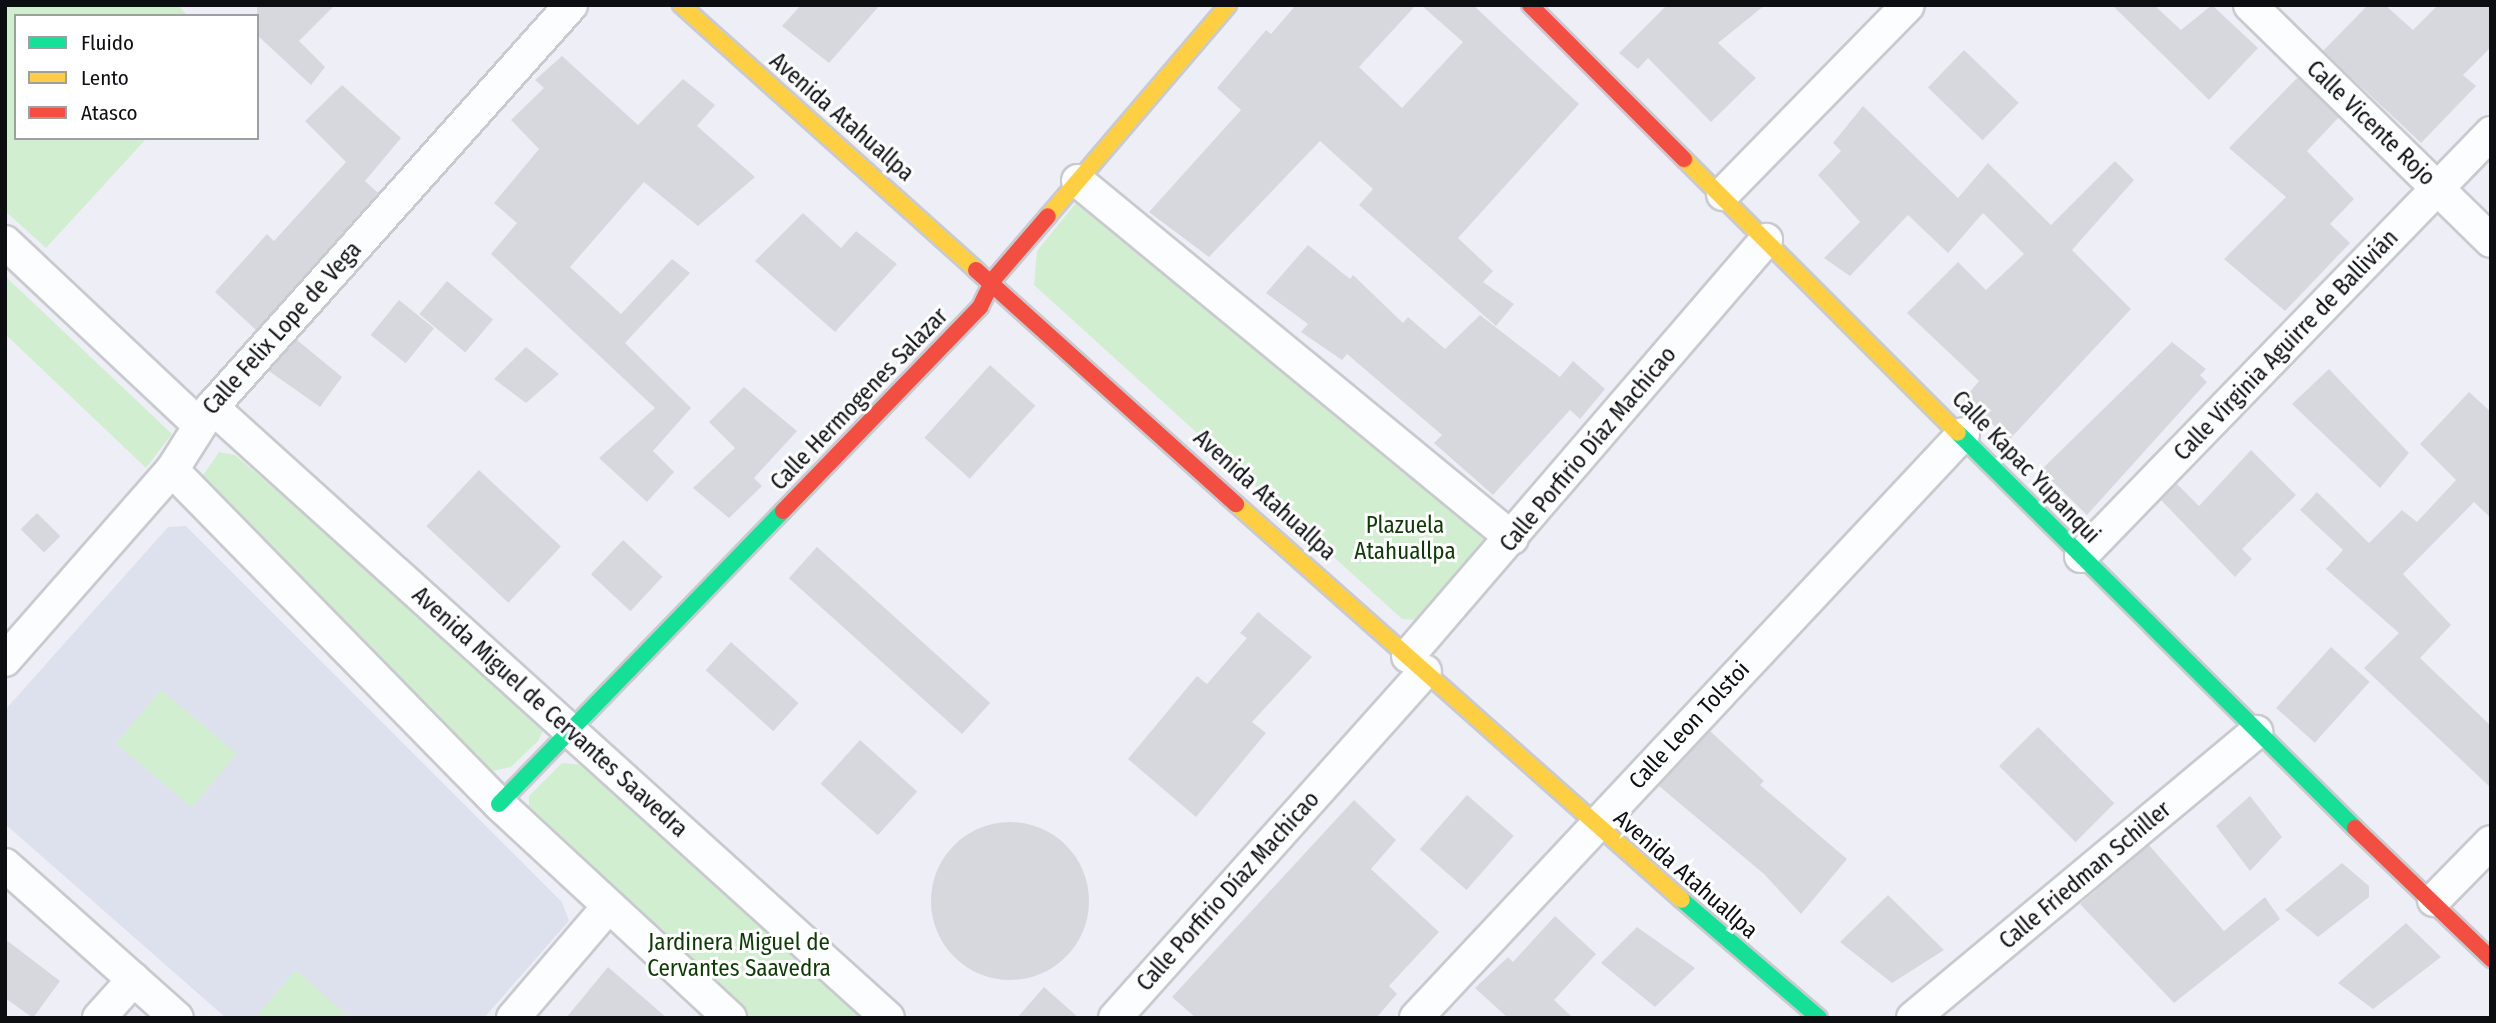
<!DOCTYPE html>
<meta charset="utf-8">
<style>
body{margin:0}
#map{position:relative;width:2496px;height:1023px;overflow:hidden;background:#eeeff6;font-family:"Fira Sans Condensed",sans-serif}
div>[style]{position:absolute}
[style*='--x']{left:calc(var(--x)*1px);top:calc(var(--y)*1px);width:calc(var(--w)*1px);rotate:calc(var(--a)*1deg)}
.built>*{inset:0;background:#dde1ee}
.green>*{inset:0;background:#d2eed1;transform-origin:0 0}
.building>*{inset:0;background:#d7d8dd;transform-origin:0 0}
.round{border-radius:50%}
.roads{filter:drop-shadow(2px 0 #c9cacf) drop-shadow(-2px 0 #c9cacf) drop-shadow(0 2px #c9cacf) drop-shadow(0 -2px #c9cacf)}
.street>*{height:32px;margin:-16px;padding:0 16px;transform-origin:16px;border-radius:16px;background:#fcfdfe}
.fast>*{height:16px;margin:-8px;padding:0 8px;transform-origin:8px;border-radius:8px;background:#16e098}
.slow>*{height:16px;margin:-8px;padding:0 8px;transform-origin:8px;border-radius:8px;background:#ffcf43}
.jam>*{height:16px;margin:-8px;padding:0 8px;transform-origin:8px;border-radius:8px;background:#f24e42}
span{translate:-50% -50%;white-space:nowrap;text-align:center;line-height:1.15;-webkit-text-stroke:6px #fff;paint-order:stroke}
.street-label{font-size:23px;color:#0d0e12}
.park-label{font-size:23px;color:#103908}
.frame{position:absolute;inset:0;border:7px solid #0d0e12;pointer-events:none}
.legend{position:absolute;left:14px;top:14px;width:245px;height:126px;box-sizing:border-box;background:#fff;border:2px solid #9e9fa0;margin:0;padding:9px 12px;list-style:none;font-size:21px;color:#0d0e12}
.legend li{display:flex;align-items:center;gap:14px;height:35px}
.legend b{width:35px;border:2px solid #9e9fa0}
</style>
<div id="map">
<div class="built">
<div style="clip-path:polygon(186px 526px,562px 902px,569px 921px,484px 1018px,226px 1018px,5px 824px,5px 710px,168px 527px)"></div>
</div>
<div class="green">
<div style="clip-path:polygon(5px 5px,178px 5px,188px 16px,16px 16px,16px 138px,147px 138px,46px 248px,5px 211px)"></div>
<div style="clip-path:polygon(1083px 194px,1497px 535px,1421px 620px,1402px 619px,1034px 285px,1037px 251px)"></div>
<div style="clip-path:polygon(5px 276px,172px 434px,146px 468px,5px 334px)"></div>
<div style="clip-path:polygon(219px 452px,235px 455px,548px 720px,538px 741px,511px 767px,492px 771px,251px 541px,201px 478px)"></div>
<div style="left:161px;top:690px;width:99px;height:70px;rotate:40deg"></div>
<div style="clip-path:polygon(562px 763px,587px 765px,867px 1018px,750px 1018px,529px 818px,529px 796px)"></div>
<div style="clip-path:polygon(296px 970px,350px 1018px,255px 1018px)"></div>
</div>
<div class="building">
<div style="clip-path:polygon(257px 5px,335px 5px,299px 41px,325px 67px,311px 85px,257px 35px)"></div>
<div style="clip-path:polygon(801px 5px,880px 5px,829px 63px,782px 26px)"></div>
<div style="clip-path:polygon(1296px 5px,1416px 5px,1359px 67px,1402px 108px,1463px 42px,1421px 5px,1473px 5px,1579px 104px,1458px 238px,1493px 271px,1483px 282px,1514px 304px,1496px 326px,1359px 205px,1373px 189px,1320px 141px,1209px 257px,1149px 212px,1241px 110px,1217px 88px,1266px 30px,1271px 34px)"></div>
<div style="clip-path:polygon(1667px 5px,1765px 5px,1718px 43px,1756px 78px,1711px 122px,1648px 58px,1638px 69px,1619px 53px)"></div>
<div style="clip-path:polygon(2112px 5px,2154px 5px,2181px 30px,2212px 5px,2258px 48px,2209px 100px)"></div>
<div style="clip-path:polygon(2368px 5px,2385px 5px,2413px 30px,2438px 5px,2491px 5px,2491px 47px,2463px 75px,2476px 86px,2421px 143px,2323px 51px)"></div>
<div style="left:1964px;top:50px;width:76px;height:52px;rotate:44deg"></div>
<div style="clip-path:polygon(562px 56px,638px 125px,683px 79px,715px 105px,697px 126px,755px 177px,698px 226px,644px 182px,570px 267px,621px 314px,672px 259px,690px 273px,625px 343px,691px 408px,653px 451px,674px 472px,647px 502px,599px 458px,655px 408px,491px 254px,517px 223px,494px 203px,539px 149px,511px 120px,544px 88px,535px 80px)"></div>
<div style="clip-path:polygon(2298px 77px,2339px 117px,2307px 151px,2354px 199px,2330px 224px,2350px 243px,2285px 311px,2224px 259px,2286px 197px,2229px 148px)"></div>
<div style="clip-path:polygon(342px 85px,401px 138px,365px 181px,378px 193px,256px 330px,215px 292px,267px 234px,274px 241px,346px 162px,305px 121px)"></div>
<div style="clip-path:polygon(1863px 106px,1958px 198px,1988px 163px,2051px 225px,2115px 161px,2134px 180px,2072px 250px,2131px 309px,2010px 439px,1963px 400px,1979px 381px,1907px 313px,1958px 262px,1986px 290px,2024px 254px,1983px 213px,1948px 253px,1908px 215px,1850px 276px,1824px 258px,1860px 222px,1818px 175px,1841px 151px,1833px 143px)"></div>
<div style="clip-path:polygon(803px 213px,841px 248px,856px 231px,897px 264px,835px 332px,755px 261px)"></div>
<div style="clip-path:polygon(1308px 245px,1350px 279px,1353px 275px,1403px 323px,1408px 317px,1445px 349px,1480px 315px,1560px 377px,1573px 361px,1605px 389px,1580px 419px,1570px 410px,1493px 495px,1434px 443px,1442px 435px,1347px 354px,1342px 360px,1301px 332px,1308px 324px,1266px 293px)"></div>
<div style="left:447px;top:281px;width:60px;height:43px;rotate:40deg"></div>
<div style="left:399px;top:300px;width:45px;height:45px;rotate:39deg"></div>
<div style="clip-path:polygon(297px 340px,342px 377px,320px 407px,269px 371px)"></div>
<div style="clip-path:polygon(2172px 342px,2206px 369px,2200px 375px,2207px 382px,2087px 515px,2041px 470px)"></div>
<div style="clip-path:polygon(526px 347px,559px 374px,526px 403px,494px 379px)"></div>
<div style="left:990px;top:365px;width:61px;height:98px;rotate:42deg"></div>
<div style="clip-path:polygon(2329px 369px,2409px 453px,2380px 488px,2292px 404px)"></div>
<div style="clip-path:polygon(744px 387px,797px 431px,754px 478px,762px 486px,729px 518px,693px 488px,735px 448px,709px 422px)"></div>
<div style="clip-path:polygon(2469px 392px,2491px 412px,2491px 518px,2474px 502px,2403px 574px,2451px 625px,2420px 658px,2491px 726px,2491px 788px,2364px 668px,2399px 633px,2326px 569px,2343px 550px,2300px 510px,2317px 492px,2369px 543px,2402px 510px,2417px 522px,2456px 480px,2420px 444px)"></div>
<div style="clip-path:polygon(2251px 450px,2296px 495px,2242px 549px,2252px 559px,2235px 577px,2161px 500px,2177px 484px,2199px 506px)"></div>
<div style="left:479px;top:470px;width:112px;height:77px;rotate:43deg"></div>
<div style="left:37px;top:513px;width:33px;height:23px;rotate:45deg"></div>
<div style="left:623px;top:540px;width:54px;height:47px;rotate:43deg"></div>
<div style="left:817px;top:547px;width:233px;height:42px;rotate:42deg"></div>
<div style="clip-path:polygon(1258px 612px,1312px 657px,1252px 722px,1266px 733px,1196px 817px,1128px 759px,1197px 676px,1207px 684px,1247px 638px,1240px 633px)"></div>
<div style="left:731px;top:642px;width:91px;height:38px;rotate:42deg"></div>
<div style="left:2331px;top:647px;width:52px;height:82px;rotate:42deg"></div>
<div style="left:2038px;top:727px;width:108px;height:55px;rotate:45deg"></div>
<div style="clip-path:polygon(1710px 731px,1764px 781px,1760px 785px,1847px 859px,1801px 914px,1764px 874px,1659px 786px)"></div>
<div style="left:860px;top:740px;width:77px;height:59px;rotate:42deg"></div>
<div style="left:1467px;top:795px;width:62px;height:72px;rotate:41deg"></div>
<div style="clip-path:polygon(2250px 796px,2282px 837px,2250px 871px,2216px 826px)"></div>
<div style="clip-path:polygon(1354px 800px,1396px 840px,1371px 869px,1439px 932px,1389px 986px,1397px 994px,1376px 1018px,1196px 1018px,1172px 997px)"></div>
<div class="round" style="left:931px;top:822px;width:158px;height:158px"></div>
<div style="clip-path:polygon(2149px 845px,2224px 931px,2265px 897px,2280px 919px,2174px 1003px,2080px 904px)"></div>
<div style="clip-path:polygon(2342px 863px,2369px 886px,2369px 897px,2318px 937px,2285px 910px)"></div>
<div style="clip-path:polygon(1888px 895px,1944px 950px,1892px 983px,1840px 942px)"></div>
<div style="clip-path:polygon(1555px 916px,1596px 954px,1554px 1000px,1573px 1018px,1508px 1018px,1475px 988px,1508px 957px,1513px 962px)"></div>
<div style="clip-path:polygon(2406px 923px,2441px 957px,2373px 1009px,2338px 983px)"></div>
<div style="clip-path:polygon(1637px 927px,1695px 968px,1655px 1007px,1601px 963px)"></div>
<div style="clip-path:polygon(5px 939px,60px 981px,33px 1018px,5px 998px)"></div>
<div style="clip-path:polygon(608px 967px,667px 1018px,566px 1018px)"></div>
<div style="clip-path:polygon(1044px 987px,1079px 1018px,1017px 1018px)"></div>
</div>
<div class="roads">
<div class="street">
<div style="--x:2250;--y:5;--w:337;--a:44.4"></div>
<div style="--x:1078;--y:181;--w:562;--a:39.44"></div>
<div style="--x:1723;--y:194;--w:264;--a:-45.6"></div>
<div style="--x:5;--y:242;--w:265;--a:43.3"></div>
<div style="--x:212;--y:407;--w:911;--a:42.11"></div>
<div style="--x:172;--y:470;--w:467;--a:45.6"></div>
<div style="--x:499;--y:804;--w:315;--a:42.8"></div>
<div style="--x:2081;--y:556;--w:589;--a:-45.89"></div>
<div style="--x:1408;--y:656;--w:549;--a:-49.29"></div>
<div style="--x:5;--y:660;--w:253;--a:-48.7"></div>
<div style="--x:172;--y:470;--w:75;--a:-57.6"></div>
<div style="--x:212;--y:407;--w:539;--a:-48.23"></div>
<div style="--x:5;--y:865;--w:230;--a:41.7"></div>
<div style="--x:2434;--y:900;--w:81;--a:-45.5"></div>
<div style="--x:99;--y:1018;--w:52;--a:-48.1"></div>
<div style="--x:513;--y:1018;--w:146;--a:-49.4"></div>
<div style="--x:1115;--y:1018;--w:465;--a:-48.2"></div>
<div style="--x:1416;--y:1018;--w:800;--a:-46.87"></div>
<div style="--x:1913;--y:1018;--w:447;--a:-39.8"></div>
</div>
<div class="fast">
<div style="--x:1958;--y:433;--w:560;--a:44.86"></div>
<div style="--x:499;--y:804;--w:408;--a:-45.9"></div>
<div style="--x:1682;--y:900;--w:181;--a:40.7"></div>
</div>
<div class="slow">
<div style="--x:681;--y:5;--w:397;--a:41.9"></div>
<div style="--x:1684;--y:159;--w:387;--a:45"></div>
<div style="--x:1048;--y:216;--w:277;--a:-49.5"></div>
<div style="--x:1236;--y:504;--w:596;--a:41.6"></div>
</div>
<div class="jam">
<div style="--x:1530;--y:5;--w:218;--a:45"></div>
<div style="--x:976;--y:270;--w:350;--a:42"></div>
<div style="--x:783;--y:511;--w:284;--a:-46"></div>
<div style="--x:980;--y:307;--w:30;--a:-64"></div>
<div style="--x:993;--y:280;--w:84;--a:-49.3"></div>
<div style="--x:2355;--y:828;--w:189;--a:43.9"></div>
</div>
</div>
<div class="street-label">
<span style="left:842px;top:117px;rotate:41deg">Avenida Atahuallpa</span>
<span style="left:2371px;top:123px;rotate:44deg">Calle Vicente Rojo</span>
<span style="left:282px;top:328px;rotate:-48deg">Calle Felix Lope de Vega</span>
<span style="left:2286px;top:345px;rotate:-46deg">Calle Virginia Aguirre de Ballivián</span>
<span style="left:859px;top:399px;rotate:-46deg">Calle Hermogenes Salazar</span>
<span style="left:1588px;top:449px;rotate:-50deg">Calle Porfirio Díaz Machicao</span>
<span style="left:2026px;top:467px;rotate:46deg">Calle Kapac Yupanqui</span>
<span style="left:1265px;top:495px;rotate:42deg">Avenida Atahuallpa</span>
<span style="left:550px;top:712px;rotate:42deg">Avenida Miguel de Cervantes Saavedra</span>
<span style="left:1689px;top:725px;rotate:-47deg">Calle Leon Tolstoi</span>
<span style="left:1686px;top:874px;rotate:41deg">Avenida Atahuallpa</span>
<span style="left:2085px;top:875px;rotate:-40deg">Calle Friedman Schiller</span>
<span style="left:1228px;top:891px;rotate:-48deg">Calle Porfirio Díaz Machicao</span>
</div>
<div class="park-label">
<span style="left:1405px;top:538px">Plazuela<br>Atahuallpa</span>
<span style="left:739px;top:955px">Jardinera Miguel de<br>Cervantes Saavedra</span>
</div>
<div class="frame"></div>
<ul class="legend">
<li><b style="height:9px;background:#16e098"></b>Fluido</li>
<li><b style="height:9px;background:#ffcf43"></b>Lento</li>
<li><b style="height:9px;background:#f24e42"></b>Atasco</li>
</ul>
</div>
